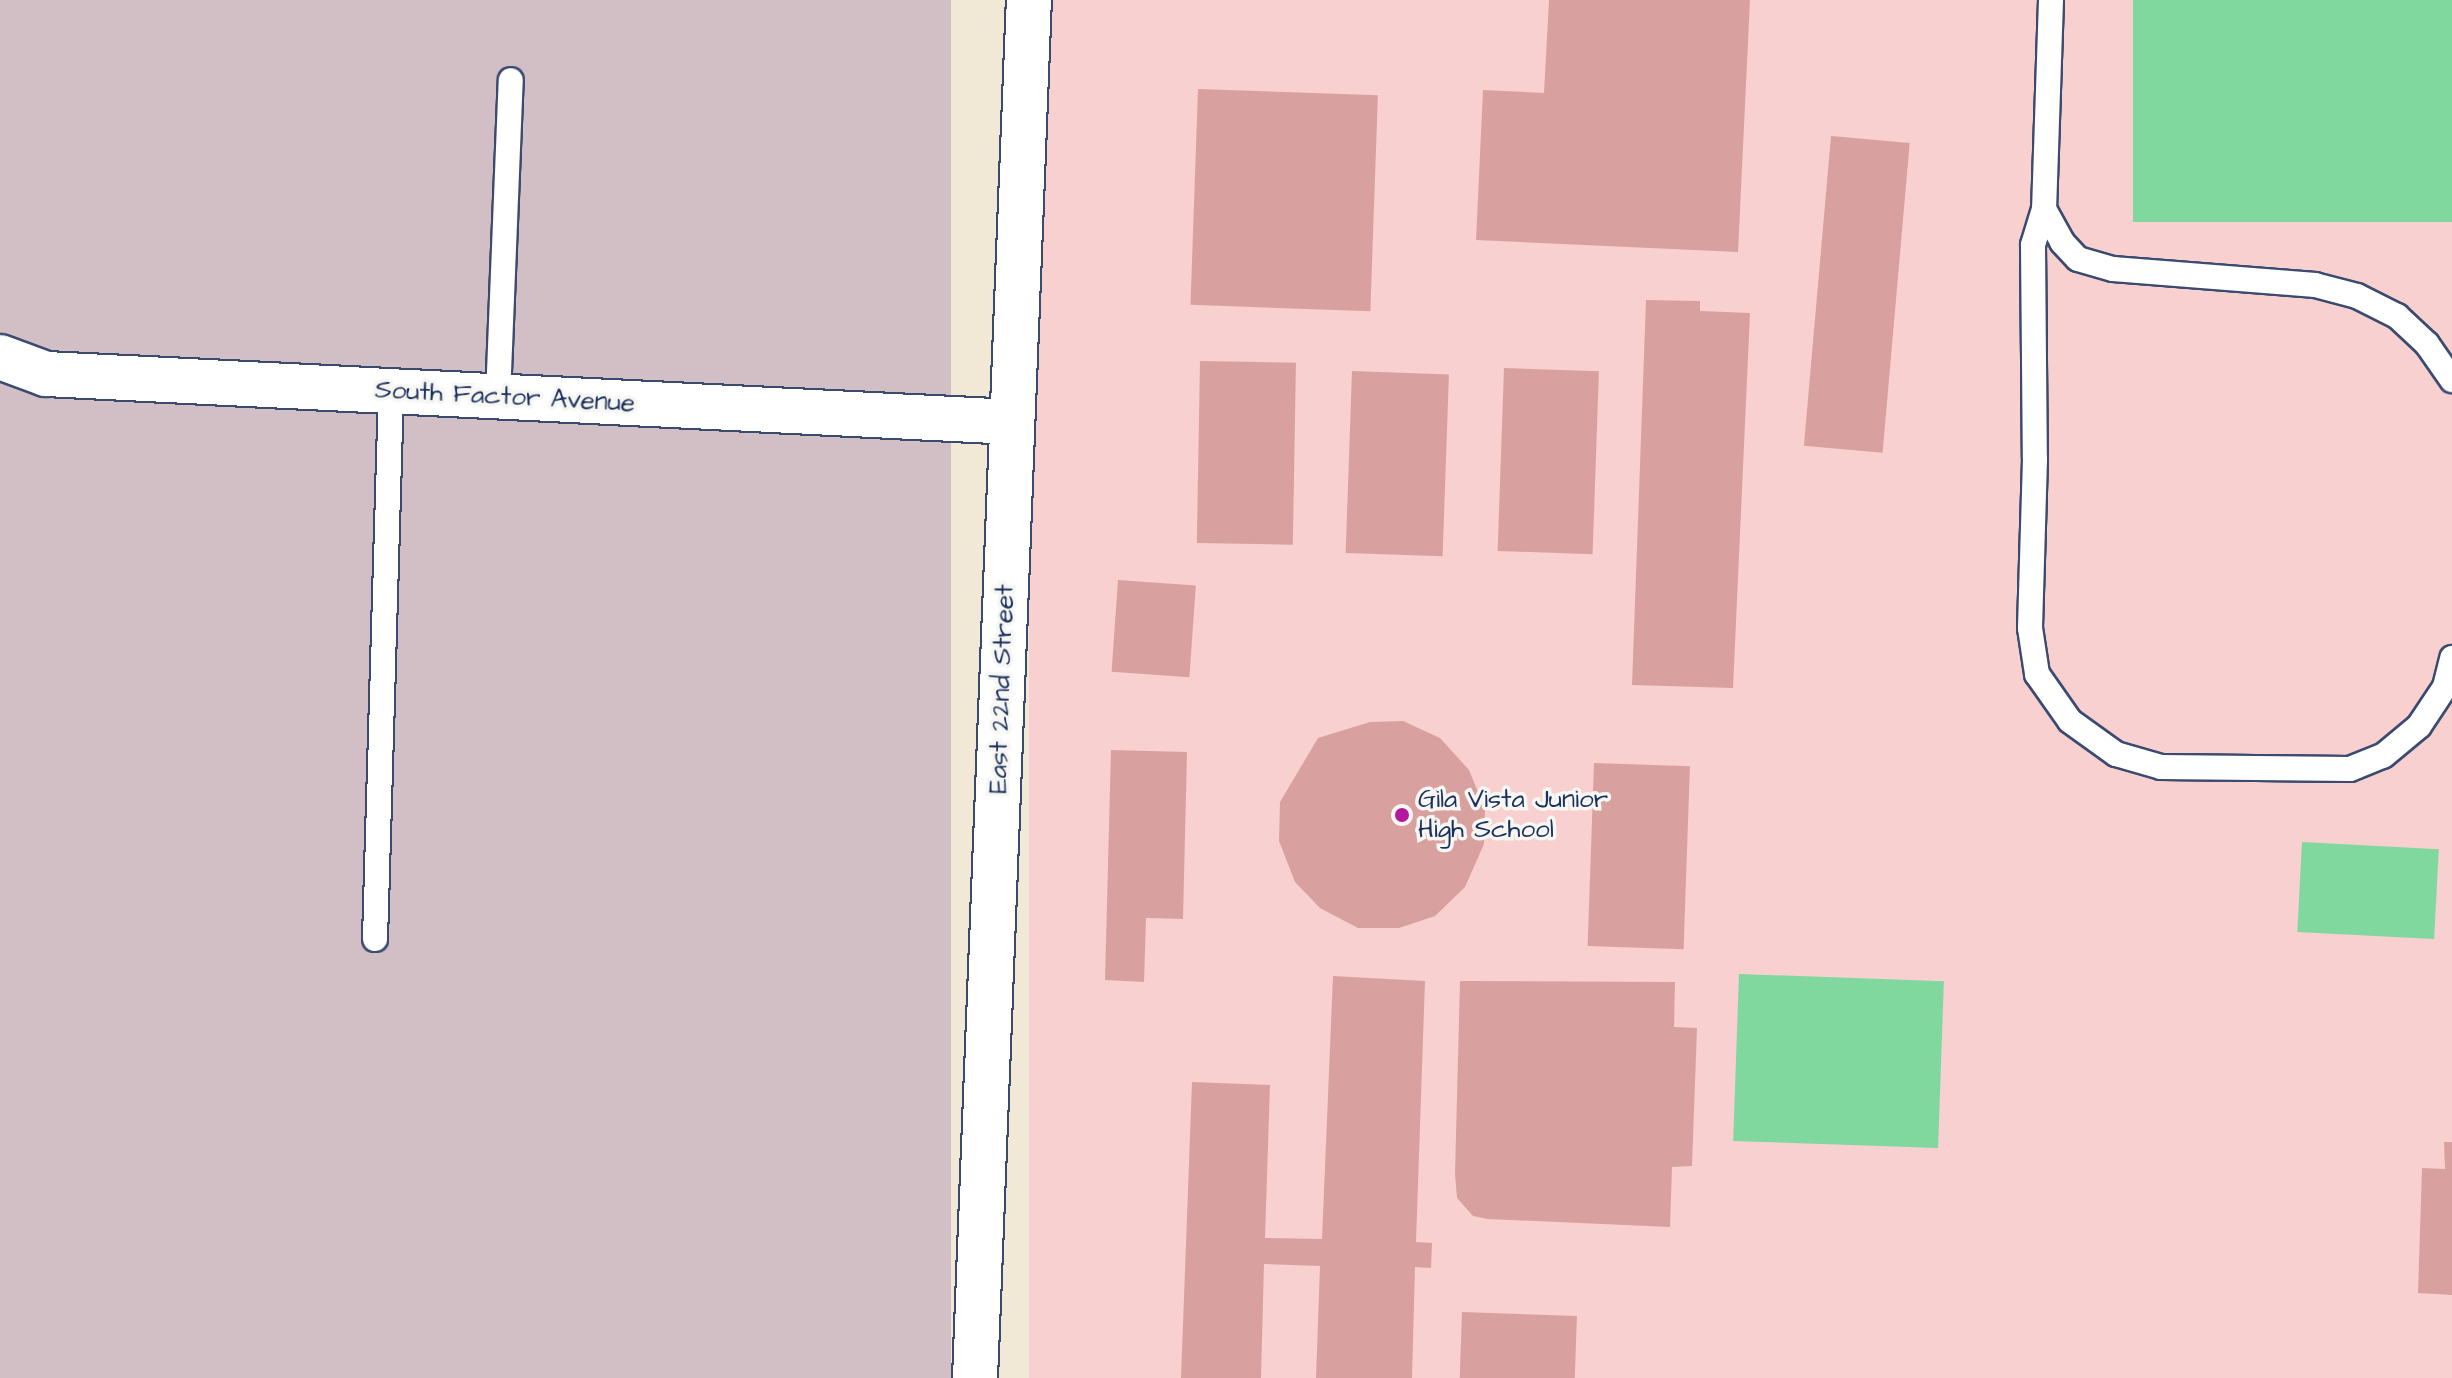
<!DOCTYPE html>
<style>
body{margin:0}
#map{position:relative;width:2452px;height:1378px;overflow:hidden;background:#f1e9d5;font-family:"Architects Daughter",sans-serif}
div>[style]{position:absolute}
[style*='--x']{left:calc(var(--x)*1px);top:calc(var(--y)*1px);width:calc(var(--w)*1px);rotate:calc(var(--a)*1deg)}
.built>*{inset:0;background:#f7d0cf;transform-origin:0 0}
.industrial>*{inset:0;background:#d2bec5;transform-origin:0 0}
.green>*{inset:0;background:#80d89e;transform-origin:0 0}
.building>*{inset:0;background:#d8a19f;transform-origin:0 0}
.roads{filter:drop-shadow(2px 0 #3b4b70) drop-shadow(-2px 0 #3b4b70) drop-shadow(0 2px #3b4b70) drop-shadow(0 -2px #3b4b70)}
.lane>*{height:24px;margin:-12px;padding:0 12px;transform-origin:12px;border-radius:12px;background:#fff}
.street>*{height:44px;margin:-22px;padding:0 22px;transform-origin:22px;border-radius:22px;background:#fff}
.dots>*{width:22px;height:22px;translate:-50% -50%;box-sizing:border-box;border:4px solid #f6f6f2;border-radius:50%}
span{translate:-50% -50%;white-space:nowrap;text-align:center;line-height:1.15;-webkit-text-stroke:7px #f6f6f2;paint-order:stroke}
.street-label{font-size:26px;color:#1b2f5e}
.poi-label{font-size:26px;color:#1b2f5e}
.left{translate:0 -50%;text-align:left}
</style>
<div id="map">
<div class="built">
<div style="left:1029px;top:0;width:1423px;height:1379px"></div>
</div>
<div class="industrial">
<div style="left:0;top:0;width:951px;height:1378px"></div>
</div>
<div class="green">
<div style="left:2133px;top:0;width:319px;height:222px"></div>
<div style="left:2302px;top:842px;width:137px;height:90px;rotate:3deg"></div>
<div style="left:1739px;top:974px;width:205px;height:167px;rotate:2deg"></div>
</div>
<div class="building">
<div style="clip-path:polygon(1549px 0,1750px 0,1738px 252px,1476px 240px,1483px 90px,1544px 93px)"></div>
<div style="left:1198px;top:89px;width:180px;height:216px;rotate:2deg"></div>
<div style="left:1831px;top:136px;width:79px;height:311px;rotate:5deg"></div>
<div style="clip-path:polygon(1646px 300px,1700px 301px,1700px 311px,1750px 313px,1733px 688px,1632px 685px)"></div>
<div style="left:1200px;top:361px;width:96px;height:182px;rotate:1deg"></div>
<div style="left:1504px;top:368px;width:95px;height:183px;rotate:2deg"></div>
<div style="left:1352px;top:371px;width:97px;height:182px;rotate:2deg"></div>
<div style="left:1118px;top:580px;width:78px;height:92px;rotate:4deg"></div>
<div style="clip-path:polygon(1403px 721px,1440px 738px,1469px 770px,1485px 809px,1484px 844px,1465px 887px,1435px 916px,1399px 928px,1358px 928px,1320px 908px,1295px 882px,1279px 841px,1280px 802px,1318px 738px,1370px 722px)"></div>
<div style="clip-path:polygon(1111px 750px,1187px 752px,1183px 919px,1146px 918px,1144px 982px,1105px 980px)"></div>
<div style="left:1594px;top:763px;width:96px;height:183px;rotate:2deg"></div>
<div style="clip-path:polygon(1333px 976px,1425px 981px,1416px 1242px,1432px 1243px,1431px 1268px,1415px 1267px,1412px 1378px,1316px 1378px,1320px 1266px,1264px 1264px,1261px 1378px,1181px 1378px,1192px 1082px,1270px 1085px,1265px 1238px,1322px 1239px)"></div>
<div style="clip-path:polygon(1460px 981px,1675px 982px,1674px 1027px,1697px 1028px,1692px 1166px,1672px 1167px,1670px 1227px,1488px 1219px,1473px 1216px,1457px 1198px,1455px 1174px)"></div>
<div style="clip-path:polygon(2444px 1142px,2452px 1142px,2452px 1295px,2418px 1293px,2422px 1168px,2445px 1169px)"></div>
<div style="left:1462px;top:1312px;width:115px;height:66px;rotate:2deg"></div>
</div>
<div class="roads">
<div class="lane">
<div style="--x:2051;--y:0;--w:209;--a:91.9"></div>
<div style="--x:2044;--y:209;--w:38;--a:107"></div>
<div style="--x:2033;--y:245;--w:214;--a:89.5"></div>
<div style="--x:2035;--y:459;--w:169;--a:91.7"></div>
<div style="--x:2030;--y:628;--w:47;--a:81.3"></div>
<div style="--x:2037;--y:674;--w:57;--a:54.9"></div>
<div style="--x:2070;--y:721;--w:57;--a:35.7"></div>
<div style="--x:2116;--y:754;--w:47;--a:16.1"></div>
<div style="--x:2161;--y:767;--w:189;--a:0.6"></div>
<div style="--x:2350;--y:769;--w:35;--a:-22"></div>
<div style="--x:2383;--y:756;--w:47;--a:-39.8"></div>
<div style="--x:2419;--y:726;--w:47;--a:-56.3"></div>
<div style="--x:2445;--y:687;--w:30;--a:-76"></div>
<div style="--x:2044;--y:209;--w:38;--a:61"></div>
<div style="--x:2062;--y:242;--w:23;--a:47"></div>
<div style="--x:2078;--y:259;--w:36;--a:16"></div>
<div style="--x:2113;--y:269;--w:203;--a:4.5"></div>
<div style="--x:2315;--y:285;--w:43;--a:14.7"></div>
<div style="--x:2357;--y:296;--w:45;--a:26.6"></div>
<div style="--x:2397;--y:316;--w:41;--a:43"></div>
<div style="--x:2427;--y:344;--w:44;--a:55.2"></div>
<div style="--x:498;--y:397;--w:317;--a:-87.7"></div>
<div style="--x:375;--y:939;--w:548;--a:-88.33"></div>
</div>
<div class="street">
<div style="--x:0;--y:357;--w:49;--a:20.3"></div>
<div style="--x:46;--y:374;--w:967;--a:2.84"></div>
<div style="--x:975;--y:1378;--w:1379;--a:-87.76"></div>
</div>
</div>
<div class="dots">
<div style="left:1402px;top:815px;background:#b5179e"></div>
</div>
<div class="street-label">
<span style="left:505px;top:397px;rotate:3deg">South Factor Avenue</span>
<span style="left:1002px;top:689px;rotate:-88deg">East 22nd Street</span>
</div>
<div class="poi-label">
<span class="left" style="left:1418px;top:815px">Gila Vista Junior<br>High School</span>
</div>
</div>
